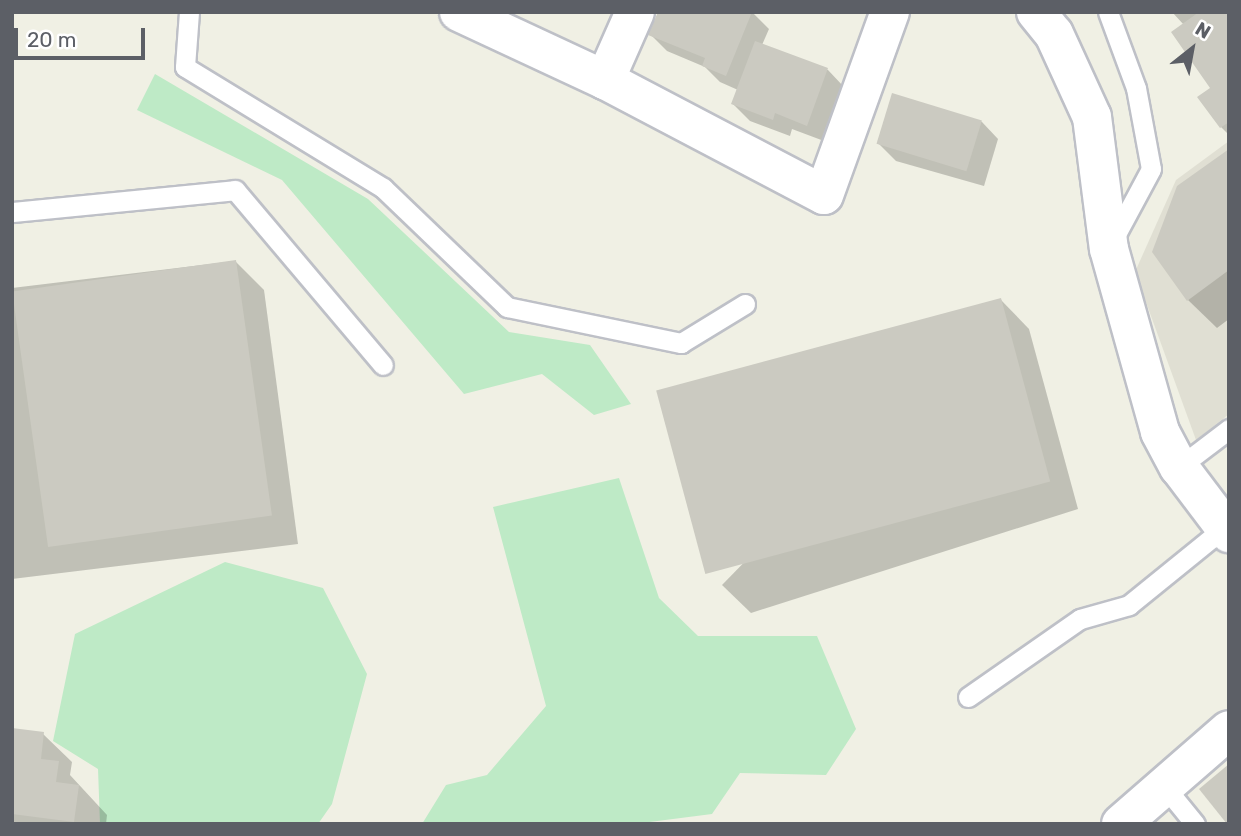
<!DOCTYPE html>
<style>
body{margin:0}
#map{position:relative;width:1241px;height:836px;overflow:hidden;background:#f0f0e4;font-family:Rubik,sans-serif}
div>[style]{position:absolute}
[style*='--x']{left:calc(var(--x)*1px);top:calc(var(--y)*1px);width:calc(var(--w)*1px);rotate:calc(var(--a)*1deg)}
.education>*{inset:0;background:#e0dfd3}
.green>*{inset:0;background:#beeac6}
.shadow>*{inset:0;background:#0003}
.building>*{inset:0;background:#cbcac1;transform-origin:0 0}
.roads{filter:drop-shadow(2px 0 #bec0c7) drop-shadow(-2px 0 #bec0c7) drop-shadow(0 2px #bec0c7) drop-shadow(0 -2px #bec0c7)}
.lane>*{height:19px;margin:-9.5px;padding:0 9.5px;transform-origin:9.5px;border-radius:9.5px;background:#fff}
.street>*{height:38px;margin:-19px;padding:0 19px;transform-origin:19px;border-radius:19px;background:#fff}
span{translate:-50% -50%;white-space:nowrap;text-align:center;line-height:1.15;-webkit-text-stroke:5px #fff;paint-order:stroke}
.frame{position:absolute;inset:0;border:14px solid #5c5f66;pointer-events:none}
.north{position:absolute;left:1157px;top:14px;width:70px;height:70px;-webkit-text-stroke:5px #fff;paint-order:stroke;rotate:31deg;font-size:19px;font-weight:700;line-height:28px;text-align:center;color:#5c5f66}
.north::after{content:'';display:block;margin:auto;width:24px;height:32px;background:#5c5f66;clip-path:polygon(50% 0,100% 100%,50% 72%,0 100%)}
.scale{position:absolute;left:14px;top:28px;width:131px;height:32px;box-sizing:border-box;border:4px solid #5c5f66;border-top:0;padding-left:9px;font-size:21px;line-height:24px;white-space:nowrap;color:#5c5f66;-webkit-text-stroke:5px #fff;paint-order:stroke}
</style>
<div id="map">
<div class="education">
<div style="clip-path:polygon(1229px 141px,1229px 414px,1196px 440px,1135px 272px,1176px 180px)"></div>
</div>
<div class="green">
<div style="clip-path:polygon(155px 74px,368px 199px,509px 332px,590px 345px,631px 404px,594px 415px,542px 374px,464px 394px,282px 180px,137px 110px)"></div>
<div style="clip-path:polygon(619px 478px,659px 598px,698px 636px,817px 636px,856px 729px,826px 775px,740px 773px,712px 814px,634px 824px,422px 824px,446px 785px,487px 775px,546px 706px,493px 507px)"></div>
<div style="clip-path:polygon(225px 562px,323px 588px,367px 674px,332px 804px,318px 824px,100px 824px,98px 769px,53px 741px,75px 634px)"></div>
</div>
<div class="shadow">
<div style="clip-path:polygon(659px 12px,752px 12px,769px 29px,762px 45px,828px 70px,844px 87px,824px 141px,792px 129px,790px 136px,750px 121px,733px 104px,738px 90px,720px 82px,705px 67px,667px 51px,650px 34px)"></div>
<div style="clip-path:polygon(1172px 12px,1229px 12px,1229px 135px,1221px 127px,1212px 88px,1184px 25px)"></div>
<div style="clip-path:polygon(894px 95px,982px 122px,998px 139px,984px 186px,896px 161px,879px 144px)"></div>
<div style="clip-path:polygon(1229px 151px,1229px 319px,1217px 328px,1188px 300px)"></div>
<div style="clip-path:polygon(235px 261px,264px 290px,298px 544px,12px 579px,12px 288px)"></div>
<div style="clip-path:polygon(1001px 300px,1029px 329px,1078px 509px,751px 613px,722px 585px)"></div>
<div style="clip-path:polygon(12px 730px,43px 734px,72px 762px,70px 775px,107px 815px,106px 824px,12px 824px)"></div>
</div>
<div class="building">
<div style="clip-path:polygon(658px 12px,752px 12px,726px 76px,702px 66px,705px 58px,648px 35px)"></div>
<div style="clip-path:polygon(1199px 12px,1229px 12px,1229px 122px,1220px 128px,1197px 97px,1210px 88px,1171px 32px)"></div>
<div style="clip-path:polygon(755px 41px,828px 68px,807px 126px,775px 113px,773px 120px,731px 104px)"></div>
<div style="left:892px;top:93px;width:94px;height:53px;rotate:17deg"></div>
<div style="clip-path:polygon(1229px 149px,1229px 270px,1187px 301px,1152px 252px,1177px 186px)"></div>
<div style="left:236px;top:260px;width:258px;height:226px;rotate:82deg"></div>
<div style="left:1001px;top:298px;width:190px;height:357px;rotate:75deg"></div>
<div style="clip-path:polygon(12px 728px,44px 732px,41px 759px,59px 761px,56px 782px,79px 785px,74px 822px,12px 814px)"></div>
<div style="clip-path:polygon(1229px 764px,1229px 824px,1227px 824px,1199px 789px)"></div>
</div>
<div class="roads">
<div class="lane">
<div style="--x:189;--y:12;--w:55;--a:94.2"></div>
<div style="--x:185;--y:67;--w:232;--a:31.4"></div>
<div style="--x:383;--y:188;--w:172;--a:43.8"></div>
<div style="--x:507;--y:307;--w:178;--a:11.7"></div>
<div style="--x:681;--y:343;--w:75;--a:-31.4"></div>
<div style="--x:1108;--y:12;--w:81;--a:69.8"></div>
<div style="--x:1136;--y:88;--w:82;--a:79.5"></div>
<div style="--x:1151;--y:169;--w:81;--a:118.2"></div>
<div style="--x:12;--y:212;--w:224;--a:-5.6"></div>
<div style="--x:235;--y:190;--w:229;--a:49.8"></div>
<div style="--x:1179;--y:467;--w:63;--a:-37.2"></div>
<div style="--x:968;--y:697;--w:136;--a:-34.9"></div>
<div style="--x:1080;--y:619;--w:51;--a:-15.9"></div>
<div style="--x:1129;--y:605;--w:124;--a:-39.1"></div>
<div style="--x:1164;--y:786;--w:49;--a:50.8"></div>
</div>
<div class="street">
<div style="--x:459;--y:12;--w:161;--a:25"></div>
<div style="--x:605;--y:80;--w:247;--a:27.7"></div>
<div style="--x:824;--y:195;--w:195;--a:-70.2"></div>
<div style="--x:1036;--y:12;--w:28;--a:51"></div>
<div style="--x:1054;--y:34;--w:91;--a:65.4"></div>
<div style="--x:1092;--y:117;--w:133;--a:82.7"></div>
<div style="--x:1109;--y:249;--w:190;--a:74.4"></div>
<div style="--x:1160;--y:432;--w:40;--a:62"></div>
<div style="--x:1179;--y:467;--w:83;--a:52.9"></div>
<div style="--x:605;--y:80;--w:74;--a:-66.2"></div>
<div style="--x:1121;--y:824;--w:143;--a:-41"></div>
</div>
</div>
<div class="frame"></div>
<div class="north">N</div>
<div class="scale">20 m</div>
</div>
